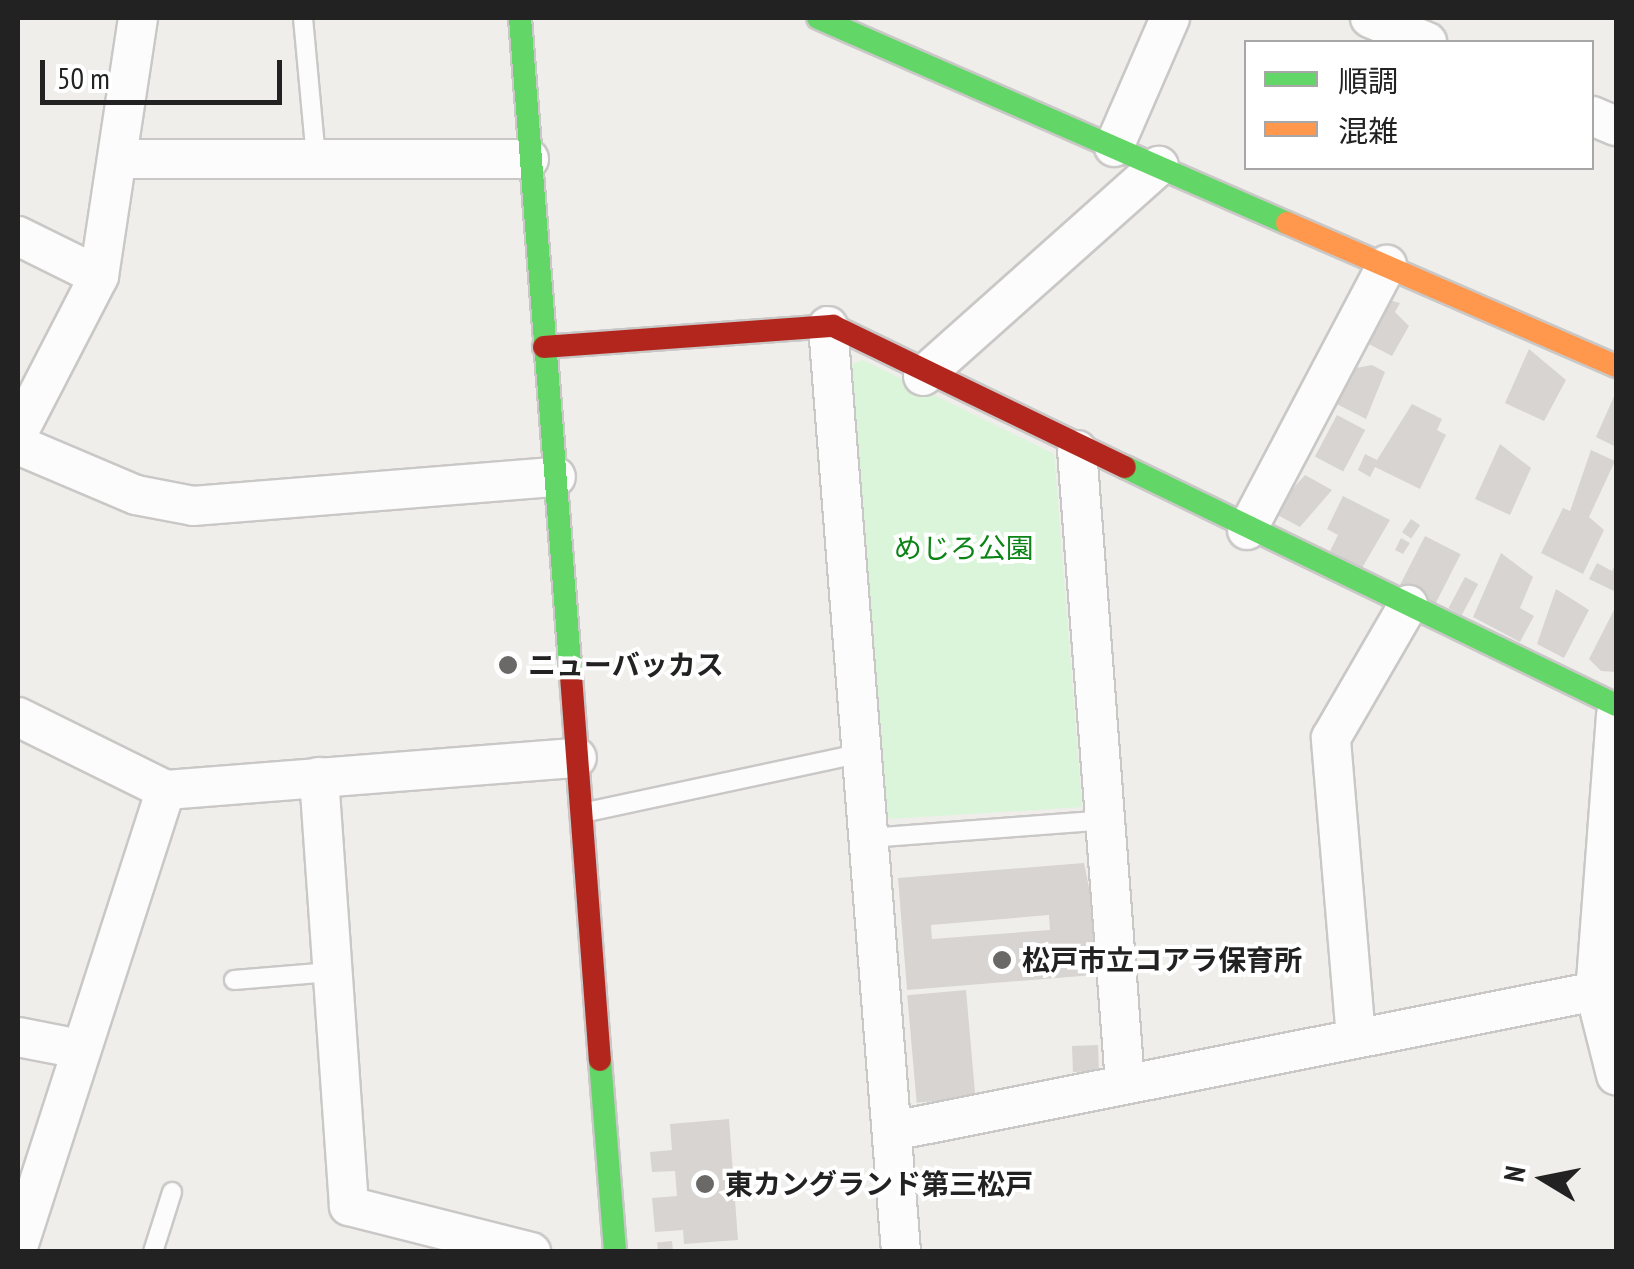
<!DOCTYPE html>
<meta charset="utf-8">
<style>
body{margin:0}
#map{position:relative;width:1634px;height:1269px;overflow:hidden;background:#f0eeeb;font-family:"PT Sans Narrow","Noto Sans JP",sans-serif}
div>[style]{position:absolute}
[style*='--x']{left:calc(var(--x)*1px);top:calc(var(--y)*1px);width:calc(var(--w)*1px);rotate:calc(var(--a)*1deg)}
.park>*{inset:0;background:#daf5da}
.building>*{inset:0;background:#d7d4d2;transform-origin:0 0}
.roads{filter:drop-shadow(2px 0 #c9c8c7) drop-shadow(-2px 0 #c9c8c7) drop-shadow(0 2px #c9c8c7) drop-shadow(0 -2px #c9c8c7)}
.lane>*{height:18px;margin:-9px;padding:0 9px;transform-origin:9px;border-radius:9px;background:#fdfcfc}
.street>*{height:38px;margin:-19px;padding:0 19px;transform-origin:19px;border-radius:19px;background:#fdfcfc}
.fast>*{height:22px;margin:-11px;padding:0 11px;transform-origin:11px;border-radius:11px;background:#63d668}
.slow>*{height:22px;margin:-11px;padding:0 11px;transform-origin:11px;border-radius:11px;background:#ff974d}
.jam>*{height:22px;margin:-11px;padding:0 11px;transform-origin:11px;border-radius:11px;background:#b3261e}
.dots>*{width:28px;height:28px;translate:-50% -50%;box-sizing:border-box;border:5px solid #fff;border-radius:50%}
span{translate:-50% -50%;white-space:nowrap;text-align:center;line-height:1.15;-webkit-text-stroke:8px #fff;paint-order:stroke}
.park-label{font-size:28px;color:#0c8416}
.poi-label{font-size:28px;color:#222;font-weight:700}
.left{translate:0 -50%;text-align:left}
.frame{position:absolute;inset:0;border:20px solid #222;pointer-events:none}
.legend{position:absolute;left:1244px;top:40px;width:350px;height:130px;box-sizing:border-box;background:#fff;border:2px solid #a7a7a7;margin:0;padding:12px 18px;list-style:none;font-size:30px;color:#222}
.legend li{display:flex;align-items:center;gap:20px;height:50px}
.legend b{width:50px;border:2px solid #a7a7a7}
.north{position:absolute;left:1494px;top:1129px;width:100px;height:100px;-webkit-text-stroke:8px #fff;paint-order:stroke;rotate:280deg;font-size:28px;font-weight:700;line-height:40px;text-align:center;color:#222}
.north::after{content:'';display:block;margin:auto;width:35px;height:45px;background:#222;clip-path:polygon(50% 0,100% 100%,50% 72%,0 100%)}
.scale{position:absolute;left:40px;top:60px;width:242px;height:45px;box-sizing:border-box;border:5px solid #222;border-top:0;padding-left:12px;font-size:30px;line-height:35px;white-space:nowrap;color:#222;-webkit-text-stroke:8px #fff;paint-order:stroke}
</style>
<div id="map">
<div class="park">
<div style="clip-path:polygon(863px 360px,1054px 454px,1082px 807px,890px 819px,883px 811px,844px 367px)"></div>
</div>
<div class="building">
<div style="clip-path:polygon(1381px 298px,1400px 303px,1395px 312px,1409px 326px,1392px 356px,1359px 339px)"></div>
<div style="clip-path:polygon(1529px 349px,1566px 380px,1544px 421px,1505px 403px)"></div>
<div style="clip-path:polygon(1372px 365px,1385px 372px,1366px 419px,1329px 400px,1345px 370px)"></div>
<div style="clip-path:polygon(1616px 392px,1616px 447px,1596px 437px)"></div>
<div style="clip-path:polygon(1412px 404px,1442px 419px,1437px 430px,1446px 435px,1420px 489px,1375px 467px,1370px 477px,1358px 470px,1365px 454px,1377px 460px)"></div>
<div style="left:1337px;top:415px;width:32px;height:47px;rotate:28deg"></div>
<div style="clip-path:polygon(1500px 444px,1531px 468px,1510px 515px,1475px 499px)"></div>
<div style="clip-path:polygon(1591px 450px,1615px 461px,1589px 517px,1604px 530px,1583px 574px,1541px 553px,1563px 508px,1570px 511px)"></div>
<div style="clip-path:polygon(1305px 475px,1332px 490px,1300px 527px,1272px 512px)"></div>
<div style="clip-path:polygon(1343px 496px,1390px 520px,1362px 568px,1330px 551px,1338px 535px,1327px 529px)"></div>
<div style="left:1411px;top:519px;width:11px;height:16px;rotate:34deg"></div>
<div style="left:1425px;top:536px;width:40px;height:55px;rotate:27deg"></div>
<div style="clip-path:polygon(1401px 538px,1410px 543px,1403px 554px,1395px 550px)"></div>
<div style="clip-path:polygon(1501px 553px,1533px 577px,1520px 608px,1534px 616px,1520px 642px,1473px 617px)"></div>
<div style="clip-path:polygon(1597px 563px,1612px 571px,1616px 563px,1616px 592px,1589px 579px)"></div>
<div style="left:1465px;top:577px;width:15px;height:35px;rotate:28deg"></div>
<div style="clip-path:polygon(1556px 589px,1589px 610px,1564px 658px,1537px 644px)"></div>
<div style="clip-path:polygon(1616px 606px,1616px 672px,1601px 671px,1589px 659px)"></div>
<div style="clip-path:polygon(evenodd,1084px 863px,1097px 926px,1094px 975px,907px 990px,898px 878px,1084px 863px,1049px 915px,1050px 930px,932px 939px,931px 925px,1049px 915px)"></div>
<div style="left:966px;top:990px;width:108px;height:59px;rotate:85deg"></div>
<div style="left:1098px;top:1045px;width:26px;height:26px;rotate:88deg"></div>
<div style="clip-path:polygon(729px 1119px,738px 1240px,684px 1244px,683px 1230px,655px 1232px,652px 1198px,677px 1196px,675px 1171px,652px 1172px,650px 1152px,672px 1150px,670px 1124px)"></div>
<div style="left:672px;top:1241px;width:10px;height:15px;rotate:84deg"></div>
</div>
<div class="roads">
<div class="lane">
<div style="--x:303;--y:18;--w:142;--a:84.7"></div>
<div style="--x:587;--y:812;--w:281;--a:-12.1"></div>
<div style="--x:868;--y:838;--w:238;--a:-4.3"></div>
<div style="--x:234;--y:980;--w:97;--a:-4.7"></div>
<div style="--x:153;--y:1252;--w:63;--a:-72.4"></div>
</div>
<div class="street">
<div style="--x:1370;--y:18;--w:62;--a:22.8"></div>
<div style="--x:1592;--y:116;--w:26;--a:23"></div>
<div style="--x:1114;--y:147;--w:141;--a:-66.5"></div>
<div style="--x:118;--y:159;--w:411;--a:0"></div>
<div style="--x:18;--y:236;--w:90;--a:26.3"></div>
<div style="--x:828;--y:326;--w:929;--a:85.49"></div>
<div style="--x:923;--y:376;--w:316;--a:-41.7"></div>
<div style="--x:18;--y:433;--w:177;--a:-62.7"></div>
<div style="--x:99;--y:276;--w:261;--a:-81.4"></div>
<div style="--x:18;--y:445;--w:128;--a:23"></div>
<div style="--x:136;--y:495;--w:58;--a:10.9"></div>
<div style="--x:193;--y:506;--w:364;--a:-4.6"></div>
<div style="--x:1077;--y:450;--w:635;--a:85.66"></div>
<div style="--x:1247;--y:530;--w:300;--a:-62.2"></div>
<div style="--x:1616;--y:715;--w:278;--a:94.3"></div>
<div style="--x:1595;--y:992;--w:86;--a:75.8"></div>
<div style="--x:18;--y:717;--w:165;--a:26.3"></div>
<div style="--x:166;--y:790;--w:412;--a:-4.5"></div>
<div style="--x:319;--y:777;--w:430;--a:86"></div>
<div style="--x:349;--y:1206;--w:188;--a:14.2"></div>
<div style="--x:18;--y:1037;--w:62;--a:11.1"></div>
<div style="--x:1356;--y:1038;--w:301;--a:-94.8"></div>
<div style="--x:1331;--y:738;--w:154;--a:-59.9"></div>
<div style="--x:893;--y:1131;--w:737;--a:-11.26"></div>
<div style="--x:18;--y:1247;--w:480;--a:-72.1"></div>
</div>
<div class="fast">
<div style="--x:520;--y:18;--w:660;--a:85.57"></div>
<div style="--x:818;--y:18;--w:512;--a:23.61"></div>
<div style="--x:1125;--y:467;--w:546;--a:25.86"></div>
<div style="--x:600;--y:1060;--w:193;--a:85.5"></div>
</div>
<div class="slow">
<div style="--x:1287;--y:223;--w:359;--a:23.5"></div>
</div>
<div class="jam">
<div style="--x:544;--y:347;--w:290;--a:-4.2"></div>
<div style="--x:833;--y:326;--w:324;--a:25.8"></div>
<div style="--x:571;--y:676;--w:385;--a:85.7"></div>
</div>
</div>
<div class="dots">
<div style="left:508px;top:665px;background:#6a6968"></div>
<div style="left:1002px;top:960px;background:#6a6968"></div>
<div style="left:705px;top:1184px;background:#6a6968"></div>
</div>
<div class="park-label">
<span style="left:964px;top:548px">めじろ公園</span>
</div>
<div class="poi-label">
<span class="left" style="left:528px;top:665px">ニューバッカス</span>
<span class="left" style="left:1022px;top:960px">松戸市立コアラ保育所</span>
<span class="left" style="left:725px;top:1184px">東カングランド第三松戸</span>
</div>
<div class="frame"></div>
<ul class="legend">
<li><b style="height:12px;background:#63d668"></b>順調</li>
<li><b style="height:12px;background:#ff974d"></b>混雑</li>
</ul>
<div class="north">N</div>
<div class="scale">50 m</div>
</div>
